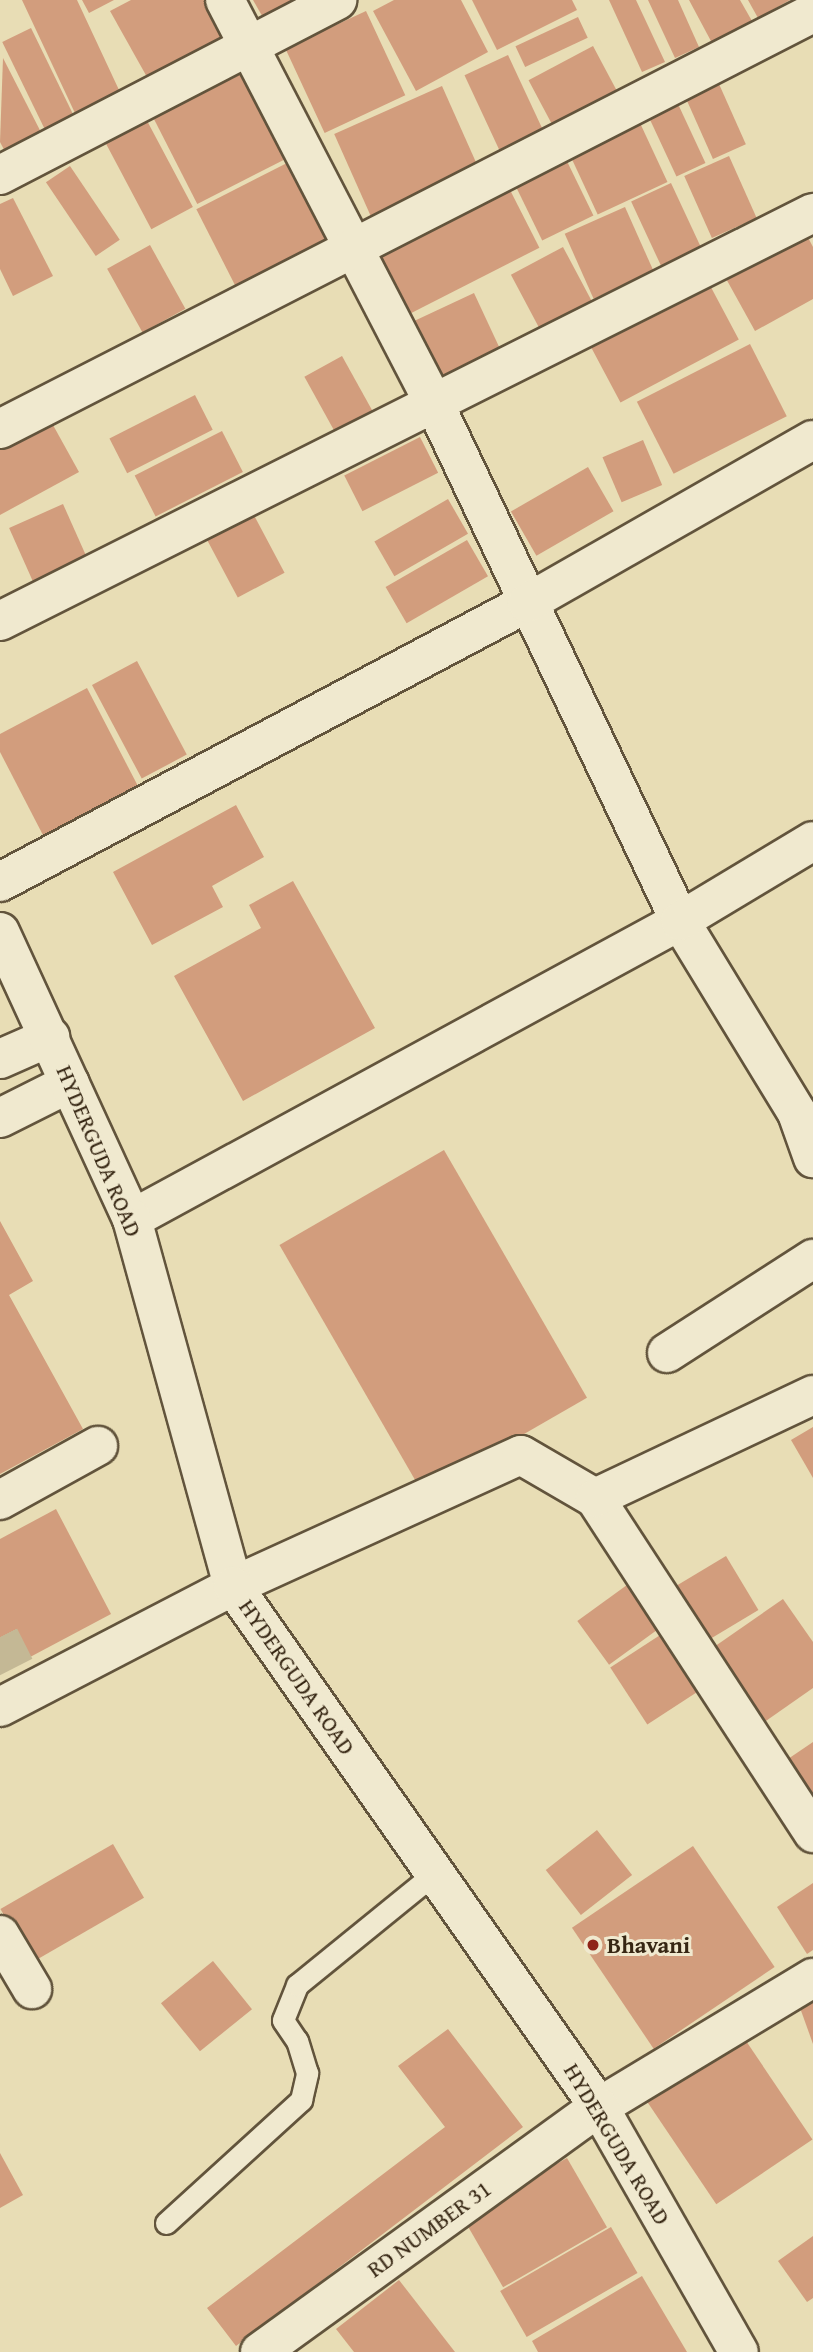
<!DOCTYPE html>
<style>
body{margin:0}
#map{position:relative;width:813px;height:2352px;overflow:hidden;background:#e8ddb5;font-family:"Gentium Book Plus",serif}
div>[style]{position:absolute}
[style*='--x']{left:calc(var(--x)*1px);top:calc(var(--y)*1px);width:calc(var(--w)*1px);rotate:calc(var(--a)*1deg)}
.building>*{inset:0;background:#d29d7d;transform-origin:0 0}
.minor-tunnel>*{height:38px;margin-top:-19px;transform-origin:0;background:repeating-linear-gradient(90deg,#c4b895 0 38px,transparent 0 57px)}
.roads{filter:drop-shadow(2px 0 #62543c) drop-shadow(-2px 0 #62543c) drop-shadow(0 2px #62543c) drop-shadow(0 -2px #62543c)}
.service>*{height:21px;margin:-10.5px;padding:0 10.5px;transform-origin:10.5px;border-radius:10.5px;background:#f0e9cf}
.minor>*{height:38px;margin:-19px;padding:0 19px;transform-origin:19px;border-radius:19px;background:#f0e9cf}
.tertiary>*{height:38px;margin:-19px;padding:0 19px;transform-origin:19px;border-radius:19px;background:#f0e9cf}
.dots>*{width:19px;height:19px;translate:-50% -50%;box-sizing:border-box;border:4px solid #f0e9cf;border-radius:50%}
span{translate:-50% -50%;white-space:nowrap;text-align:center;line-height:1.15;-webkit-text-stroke:6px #f0e9cf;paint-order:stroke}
.street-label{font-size:23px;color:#362613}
.poi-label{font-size:23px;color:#362613;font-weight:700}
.left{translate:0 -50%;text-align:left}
</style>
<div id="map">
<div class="building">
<div style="clip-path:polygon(22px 0,77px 0,126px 105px,81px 126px)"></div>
<div style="clip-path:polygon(82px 0,114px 0,89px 13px)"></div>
<div style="clip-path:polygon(131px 0,211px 0,234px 41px,152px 86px,110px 11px)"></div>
<div style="clip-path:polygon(253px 0,303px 0,269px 28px)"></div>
<div style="clip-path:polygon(394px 0,461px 0,488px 52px,416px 91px,373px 11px)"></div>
<div style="clip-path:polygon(472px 0,572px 0,577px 10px,497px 50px)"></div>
<div style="clip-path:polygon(609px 0,636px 0,665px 62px,642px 72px)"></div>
<div style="clip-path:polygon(648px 0,678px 0,699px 47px,675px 58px)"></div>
<div style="clip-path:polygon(689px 0,740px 0,752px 21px,712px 43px)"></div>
<div style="clip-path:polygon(748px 0,790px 0,758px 18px)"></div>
<div style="left:366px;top:11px;width:93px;height:89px;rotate:65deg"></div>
<div style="left:578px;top:17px;width:23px;height:69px;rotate:65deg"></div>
<div style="left:31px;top:28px;width:109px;height:32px;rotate:64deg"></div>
<div style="left:593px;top:46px;width:55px;height:73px;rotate:62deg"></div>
<div style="left:508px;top:55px;width:89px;height:48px;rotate:65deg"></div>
<div style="clip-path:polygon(3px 58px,47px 144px,11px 163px,0 142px)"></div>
<div style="left:241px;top:74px;width:96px;height:98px;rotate:63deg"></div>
<div style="left:719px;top:84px;width:66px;height:36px;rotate:66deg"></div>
<div style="left:442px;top:86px;width:92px;height:118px;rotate:66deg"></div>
<div style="left:678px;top:104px;width:65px;height:32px;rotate:65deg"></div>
<div style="left:145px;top:117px;width:102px;height:47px;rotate:62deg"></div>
<div style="left:640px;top:123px;width:65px;height:77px;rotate:65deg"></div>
<div style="left:561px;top:149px;width:74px;height:57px;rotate:64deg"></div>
<div style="left:729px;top:156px;width:68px;height:49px;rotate:66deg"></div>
<div style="left:289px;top:162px;width:92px;height:104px;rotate:63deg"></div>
<div style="left:70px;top:166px;width:89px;height:29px;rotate:56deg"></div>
<div style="left:671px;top:183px;width:73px;height:44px;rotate:65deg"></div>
<div style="left:509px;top:188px;width:67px;height:152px;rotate:63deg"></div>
<div style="clip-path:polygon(13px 198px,53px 276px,13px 296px,0 269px,0 204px)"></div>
<div style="left:625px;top:207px;width:71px;height:66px;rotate:66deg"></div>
<div style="clip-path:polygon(804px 230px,813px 247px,813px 299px,755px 331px,724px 275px)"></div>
<div style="left:150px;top:245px;width:73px;height:49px;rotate:61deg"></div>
<div style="left:563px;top:247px;width:62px;height:59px;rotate:62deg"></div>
<div style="left:705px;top:276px;width:72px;height:134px;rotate:62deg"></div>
<div style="left:474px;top:293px;width:65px;height:69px;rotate:65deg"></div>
<div style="left:750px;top:344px;width:81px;height:127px;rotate:63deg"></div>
<div style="left:342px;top:356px;width:71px;height:43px;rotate:61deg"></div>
<div style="left:195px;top:395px;width:39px;height:96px;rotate:63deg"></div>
<div style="clip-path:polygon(48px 416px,79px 472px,0 515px,0 442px)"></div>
<div style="left:222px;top:431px;width:46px;height:98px;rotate:63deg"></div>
<div style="left:420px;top:437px;width:40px;height:85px;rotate:63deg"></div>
<div style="left:643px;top:440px;width:49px;height:44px;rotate:67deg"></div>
<div style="left:588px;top:467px;width:51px;height:89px;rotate:60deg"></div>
<div style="left:448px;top:499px;width:40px;height:85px;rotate:60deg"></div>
<div style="left:247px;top:502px;width:80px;height:53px;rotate:62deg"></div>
<div style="left:63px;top:504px;width:71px;height:59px;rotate:66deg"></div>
<div style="left:467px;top:540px;width:42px;height:94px;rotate:60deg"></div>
<div style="left:137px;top:661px;width:106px;height:51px;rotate:62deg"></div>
<div style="clip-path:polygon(87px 688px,140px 790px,45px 839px,0 752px,0 734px)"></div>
<div style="clip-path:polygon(236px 805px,264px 857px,212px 886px,223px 907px,152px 945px,113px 872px)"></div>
<div style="clip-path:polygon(293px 881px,375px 1028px,243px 1101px,174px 976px,261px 928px,249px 905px)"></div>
<div style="left:444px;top:1150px;width:286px;height:190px;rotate:60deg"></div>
<div style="clip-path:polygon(0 1221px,33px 1281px,9px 1295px,83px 1429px,0 1474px)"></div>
<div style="clip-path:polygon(813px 1427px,813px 1478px,791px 1440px)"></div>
<div style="clip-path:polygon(56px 1509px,111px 1614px,0 1673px,0 1539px)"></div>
<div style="left:726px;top:1556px;width:63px;height:71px;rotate:59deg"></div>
<div style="left:638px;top:1577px;width:54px;height:75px;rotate:54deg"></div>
<div style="clip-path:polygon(783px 1599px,813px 1642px,813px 1688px,763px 1723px,711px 1649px)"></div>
<div style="left:674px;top:1626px;width:68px;height:76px;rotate:57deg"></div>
<div style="clip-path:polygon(813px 1742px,813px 1802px,785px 1761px)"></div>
<div style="left:597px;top:1830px;width:57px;height:65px;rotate:52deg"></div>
<div style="left:113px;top:1844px;width:62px;height:130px;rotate:60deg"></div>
<div style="left:693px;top:1846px;width:146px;height:146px;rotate:56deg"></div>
<div style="clip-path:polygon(813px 1883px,813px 1950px,807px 1954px,777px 1907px)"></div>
<div style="left:213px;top:1961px;width:62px;height:67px;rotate:51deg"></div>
<div style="clip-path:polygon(813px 2000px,813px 2044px,799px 2005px)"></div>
<div style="clip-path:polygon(448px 2029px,523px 2127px,236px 2346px,207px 2308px,445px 2127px,398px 2066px)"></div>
<div style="left:742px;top:2035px;width:126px;height:116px;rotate:56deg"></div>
<div style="clip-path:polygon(0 2153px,23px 2195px,0 2208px)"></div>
<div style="left:567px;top:2158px;width:80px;height:120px;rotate:60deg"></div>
<div style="left:611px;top:2227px;width:53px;height:128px;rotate:60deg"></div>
<div style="clip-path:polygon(813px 2236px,813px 2298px,807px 2302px,778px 2261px)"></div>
<div style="clip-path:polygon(642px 2276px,687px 2352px,538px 2352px,532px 2341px)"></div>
<div style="clip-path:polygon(399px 2280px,455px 2352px,354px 2352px,336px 2329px)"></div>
</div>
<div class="minor-tunnel">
<div style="--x:0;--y:1637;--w:34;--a:63"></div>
</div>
<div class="roads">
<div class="service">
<div style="--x:166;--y:2223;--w:183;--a:-42.3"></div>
<div style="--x:301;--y:2100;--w:28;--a:-77"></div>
<div style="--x:307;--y:2073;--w:34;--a:-107"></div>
<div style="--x:297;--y:2041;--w:25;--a:-124"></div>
<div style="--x:283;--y:2020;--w:38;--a:-68"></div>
<div style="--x:297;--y:1985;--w:178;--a:-39.1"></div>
</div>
<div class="minor">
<div style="--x:225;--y:0;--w:454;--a:62.6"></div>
<div style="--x:434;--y:403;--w:573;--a:64.6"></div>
<div style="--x:680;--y:921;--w:225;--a:58.6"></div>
<div style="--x:797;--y:1113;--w:48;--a:70.4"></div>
<div style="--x:0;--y:175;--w:380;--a:-27.4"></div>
<div style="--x:0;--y:429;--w:913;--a:-27.1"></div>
<div style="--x:0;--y:621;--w:910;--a:-26.65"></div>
<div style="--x:0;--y:882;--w:596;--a:-27.9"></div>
<div style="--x:527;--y:603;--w:329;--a:-29.7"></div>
<div style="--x:0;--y:1059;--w:55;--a:-23.7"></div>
<div style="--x:0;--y:1118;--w:78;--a:-26.6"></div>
<div style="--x:132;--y:1219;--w:624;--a:-28.54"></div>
<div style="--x:680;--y:921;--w:155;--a:-31"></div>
<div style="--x:667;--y:1353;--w:174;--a:-32.8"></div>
<div style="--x:595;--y:1498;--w:400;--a:56.9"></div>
<div style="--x:0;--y:1500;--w:112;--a:-28.9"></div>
<div style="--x:0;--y:1707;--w:263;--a:-27.4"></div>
<div style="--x:233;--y:1586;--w:316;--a:-24.5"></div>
<div style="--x:521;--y:1455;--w:86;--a:30.2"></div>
<div style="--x:595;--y:1498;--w:241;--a:-25.3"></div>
<div style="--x:0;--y:1935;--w:63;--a:59.3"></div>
<div style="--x:260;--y:2352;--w:418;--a:-35.9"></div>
<div style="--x:599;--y:2107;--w:250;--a:-31.1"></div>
</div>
<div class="tertiary">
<div style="--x:0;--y:932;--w:316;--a:65.3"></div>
<div style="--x:132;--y:1219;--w:381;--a:74.6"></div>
<div style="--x:233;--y:1586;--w:637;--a:54.91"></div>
<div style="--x:599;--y:2107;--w:282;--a:60.3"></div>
</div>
</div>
<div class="dots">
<div style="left:593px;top:1945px;background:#8f2418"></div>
</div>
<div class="street-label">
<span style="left:99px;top:1151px;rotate:67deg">HYDERGUDA ROAD</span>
<span style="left:297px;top:1677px;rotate:55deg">HYDERGUDA ROAD</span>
<span style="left:617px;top:2144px;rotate:59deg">HYDERGUDA ROAD</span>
<span style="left:429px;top:2229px;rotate:-36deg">RD NUMBER 31</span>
</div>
<div class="poi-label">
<span class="left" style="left:607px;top:1945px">Bhavani</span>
</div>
</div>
